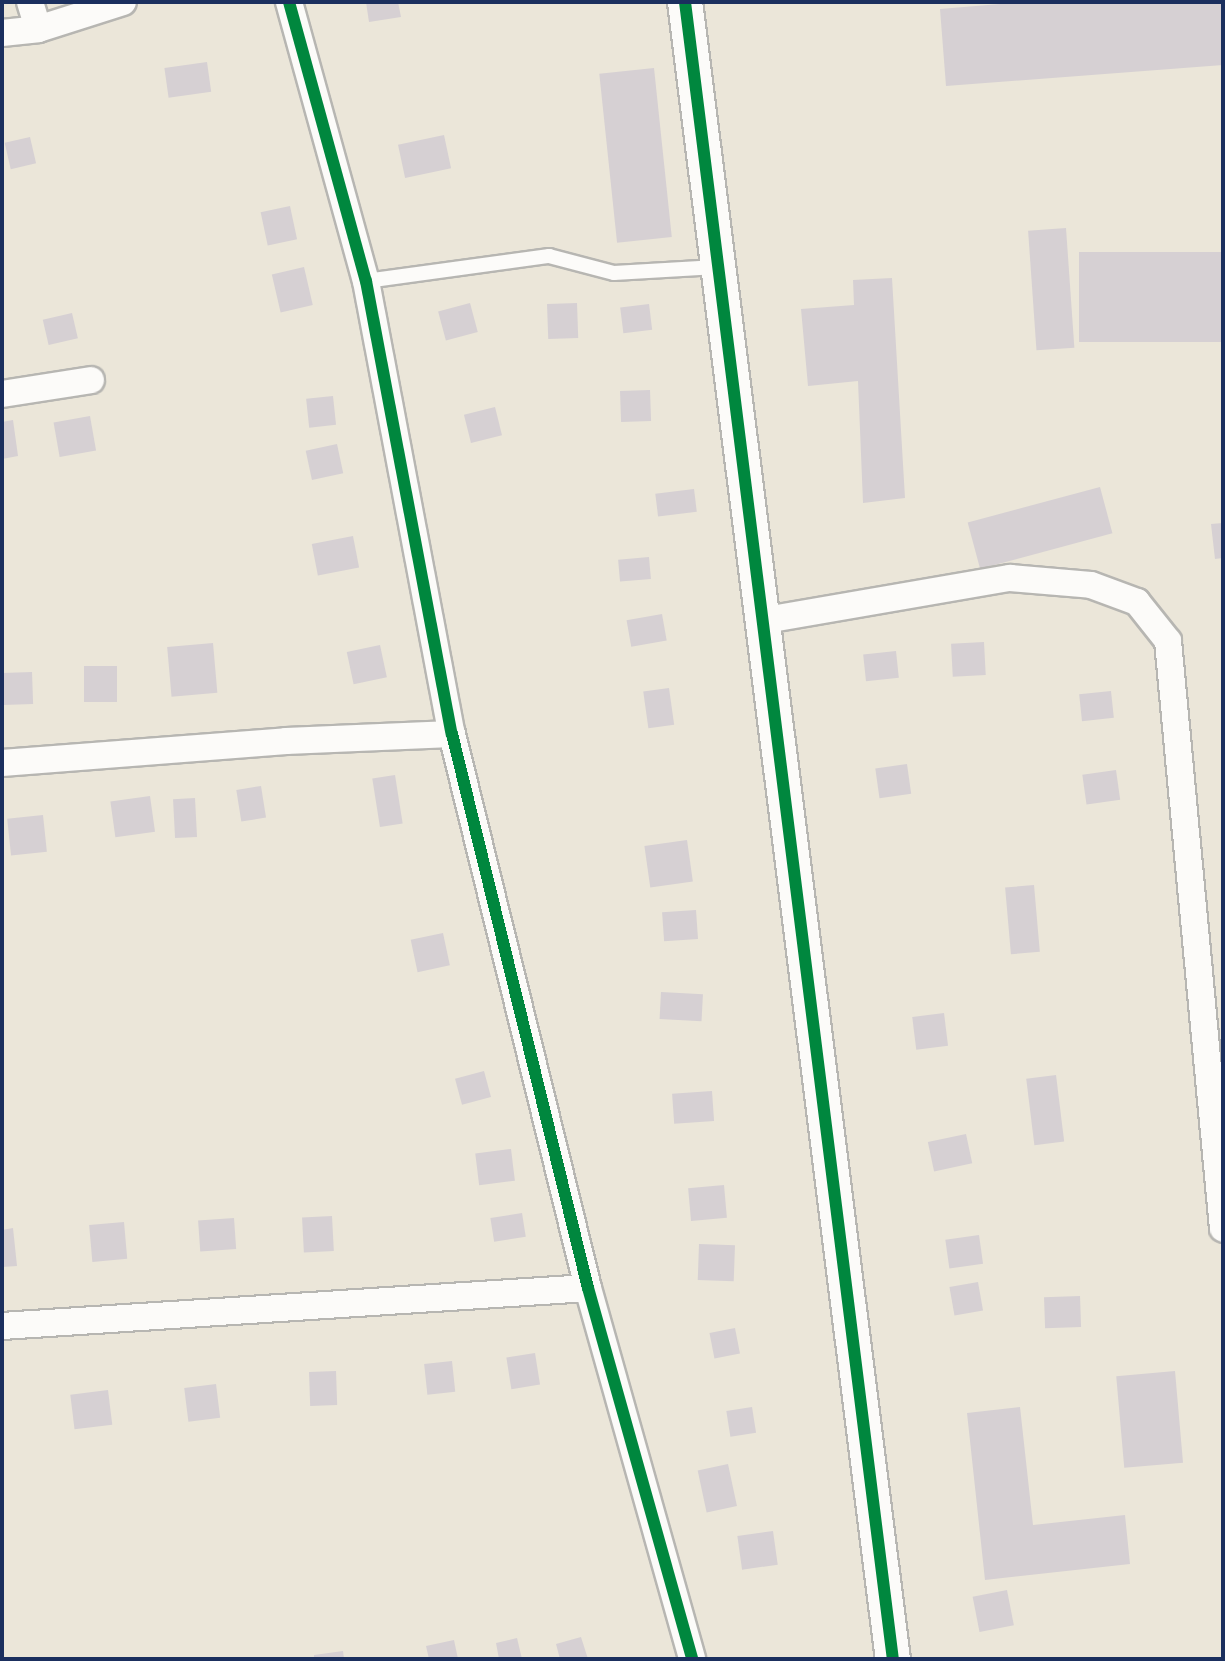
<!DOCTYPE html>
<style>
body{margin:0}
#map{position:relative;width:1225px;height:1661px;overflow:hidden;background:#ebe6d9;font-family:Pangolin,sans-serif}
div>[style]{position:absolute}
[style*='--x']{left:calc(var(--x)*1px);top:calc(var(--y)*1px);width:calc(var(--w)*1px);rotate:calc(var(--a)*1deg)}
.building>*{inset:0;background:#d6d0d3;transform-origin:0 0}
.roads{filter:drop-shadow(2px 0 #b7b6b2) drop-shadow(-2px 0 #b7b6b2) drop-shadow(0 2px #b7b6b2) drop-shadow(0 -2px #b7b6b2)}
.service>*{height:14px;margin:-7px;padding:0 7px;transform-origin:7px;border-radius:7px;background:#fcfbf9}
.minor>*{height:26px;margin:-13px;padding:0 13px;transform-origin:13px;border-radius:13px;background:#fcfbf9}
.tertiary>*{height:34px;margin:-17px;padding:0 17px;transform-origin:17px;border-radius:17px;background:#fcfbf9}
.cycleway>*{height:12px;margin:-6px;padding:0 6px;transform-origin:6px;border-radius:6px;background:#00873e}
span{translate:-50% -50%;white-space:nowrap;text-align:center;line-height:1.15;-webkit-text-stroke:6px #fdfcf7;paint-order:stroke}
.frame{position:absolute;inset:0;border:4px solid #1b2f5e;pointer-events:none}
</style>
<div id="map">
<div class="building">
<div style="clip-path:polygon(366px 2px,398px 2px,401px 17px,369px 22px)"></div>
<div style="clip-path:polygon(1025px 2px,1223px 2px,1223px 65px,946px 86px,940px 9px)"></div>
<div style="left:207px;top:62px;width:30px;height:43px;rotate:82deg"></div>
<div style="left:654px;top:68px;width:170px;height:55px;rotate:84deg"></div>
<div style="left:444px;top:135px;width:34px;height:47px;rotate:78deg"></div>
<div style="left:30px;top:137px;width:27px;height:26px;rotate:77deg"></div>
<div style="left:290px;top:206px;width:34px;height:30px;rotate:78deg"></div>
<div style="left:1066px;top:228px;width:120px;height:38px;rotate:86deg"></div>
<div style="left:1223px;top:252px;width:90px;height:144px;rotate:90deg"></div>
<div style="left:304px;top:267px;width:39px;height:33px;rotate:77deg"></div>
<div style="clip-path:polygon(892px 278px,905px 498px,863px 503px,858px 381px,808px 386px,801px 309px,854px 305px,853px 280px)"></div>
<div style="left:470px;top:303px;width:30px;height:33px;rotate:75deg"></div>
<div style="left:577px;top:303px;width:35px;height:30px;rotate:88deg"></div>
<div style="left:649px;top:304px;width:26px;height:29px;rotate:83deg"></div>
<div style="left:72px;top:313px;width:26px;height:30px;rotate:77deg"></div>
<div style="left:650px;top:390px;width:31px;height:30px;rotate:88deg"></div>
<div style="left:333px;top:396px;width:29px;height:27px;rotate:84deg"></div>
<div style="left:495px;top:407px;width:29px;height:32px;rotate:76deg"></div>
<div style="left:90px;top:416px;width:35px;height:37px;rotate:80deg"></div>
<div style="clip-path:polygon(13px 420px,18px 456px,2px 459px,2px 422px)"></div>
<div style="left:337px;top:444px;width:30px;height:32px;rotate:78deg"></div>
<div style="left:1100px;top:487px;width:48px;height:137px;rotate:75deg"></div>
<div style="left:694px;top:489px;width:23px;height:39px;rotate:83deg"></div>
<div style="clip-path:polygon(1223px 523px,1223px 558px,1215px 559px,1211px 524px)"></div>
<div style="left:353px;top:536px;width:32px;height:42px;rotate:79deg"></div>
<div style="left:649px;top:557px;width:22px;height:31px;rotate:85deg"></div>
<div style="left:662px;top:614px;width:27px;height:36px;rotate:80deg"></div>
<div style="left:984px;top:642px;width:33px;height:33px;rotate:87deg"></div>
<div style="left:213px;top:643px;width:50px;height:46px;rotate:85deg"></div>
<div style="left:380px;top:645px;width:33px;height:34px;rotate:78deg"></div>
<div style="left:896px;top:651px;width:27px;height:33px;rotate:84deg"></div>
<div style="left:84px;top:666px;width:33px;height:36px"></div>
<div style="left:32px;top:672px;width:32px;height:30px;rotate:88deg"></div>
<div style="left:669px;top:688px;width:37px;height:26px;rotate:82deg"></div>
<div style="left:1111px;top:691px;width:27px;height:32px;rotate:84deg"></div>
<div style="left:907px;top:764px;width:30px;height:32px;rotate:82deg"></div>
<div style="left:1116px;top:770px;width:30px;height:34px;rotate:82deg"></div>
<div style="left:395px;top:775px;width:49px;height:23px;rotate:81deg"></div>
<div style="left:261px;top:786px;width:32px;height:25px;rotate:81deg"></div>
<div style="left:150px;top:796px;width:36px;height:40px;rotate:82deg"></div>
<div style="left:195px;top:798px;width:39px;height:22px;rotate:87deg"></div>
<div style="left:43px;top:815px;width:37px;height:36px;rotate:84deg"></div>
<div style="left:687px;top:840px;width:42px;height:43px;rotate:82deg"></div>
<div style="left:1034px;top:885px;width:67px;height:29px;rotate:85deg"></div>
<div style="left:696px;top:910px;width:29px;height:34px;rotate:86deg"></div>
<div style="left:443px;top:933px;width:33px;height:33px;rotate:78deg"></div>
<div style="left:661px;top:992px;width:42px;height:27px;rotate:3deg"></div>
<div style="left:944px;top:1013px;width:33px;height:32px;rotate:83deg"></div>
<div style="left:484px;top:1071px;width:27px;height:30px;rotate:75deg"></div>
<div style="left:1056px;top:1075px;width:67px;height:30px;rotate:83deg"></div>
<div style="left:712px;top:1091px;width:30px;height:40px;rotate:86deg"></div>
<div style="left:966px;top:1134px;width:30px;height:39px;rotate:78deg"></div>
<div style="left:511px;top:1149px;width:32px;height:36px;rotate:83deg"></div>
<div style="left:724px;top:1185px;width:33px;height:36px;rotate:85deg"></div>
<div style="left:522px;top:1213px;width:24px;height:32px;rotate:81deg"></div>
<div style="left:332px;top:1216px;width:35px;height:30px;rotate:87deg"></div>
<div style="left:234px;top:1218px;width:31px;height:36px;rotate:86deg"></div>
<div style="left:124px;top:1222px;width:37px;height:35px;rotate:85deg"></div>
<div style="clip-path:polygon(13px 1228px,17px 1266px,2px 1267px,2px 1230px)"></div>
<div style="left:979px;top:1235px;width:29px;height:34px;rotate:82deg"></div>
<div style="left:699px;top:1244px;width:36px;height:36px;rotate:2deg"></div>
<div style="left:978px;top:1282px;width:29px;height:29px;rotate:80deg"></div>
<div style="left:1080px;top:1296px;width:31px;height:36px;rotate:88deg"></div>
<div style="left:735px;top:1328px;width:26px;height:26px;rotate:79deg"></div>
<div style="left:535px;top:1353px;width:32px;height:29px;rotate:81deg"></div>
<div style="left:452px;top:1361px;width:31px;height:28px;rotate:84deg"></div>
<div style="left:336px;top:1371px;width:34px;height:27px;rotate:88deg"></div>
<div style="left:1175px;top:1371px;width:92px;height:59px;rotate:85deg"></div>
<div style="left:216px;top:1384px;width:34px;height:32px;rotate:83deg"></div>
<div style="left:108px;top:1390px;width:35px;height:38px;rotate:83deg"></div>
<div style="left:752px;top:1407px;width:26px;height:26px;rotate:81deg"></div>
<div style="clip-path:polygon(1020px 1407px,1033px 1525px,1125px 1515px,1130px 1564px,985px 1580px,967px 1413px)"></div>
<div style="left:728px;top:1464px;width:43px;height:31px;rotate:78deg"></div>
<div style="left:773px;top:1531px;width:34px;height:36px;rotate:82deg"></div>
<div style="left:1007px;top:1590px;width:36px;height:35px;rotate:79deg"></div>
<div style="clip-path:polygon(581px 1637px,588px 1659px,560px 1659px,556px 1644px)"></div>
<div style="clip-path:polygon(517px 1638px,522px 1659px,499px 1659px,496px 1643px)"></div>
<div style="clip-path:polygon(454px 1640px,458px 1659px,429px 1659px,426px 1646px)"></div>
<div style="clip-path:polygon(343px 1651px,344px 1659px,314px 1659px,314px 1655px)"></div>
</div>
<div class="roads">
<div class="service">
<div style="--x:366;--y:281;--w:185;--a:-7.8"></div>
<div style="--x:549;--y:256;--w:67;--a:14.7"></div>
<div style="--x:614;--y:273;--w:103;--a:-3.3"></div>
</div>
<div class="minor">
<div style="--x:30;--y:2;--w:28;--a:73"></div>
<div style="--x:289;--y:2;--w:289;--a:74.6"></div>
<div style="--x:366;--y:281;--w:461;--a:79.3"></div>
<div style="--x:452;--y:734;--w:570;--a:76.21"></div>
<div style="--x:588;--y:1288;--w:385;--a:74.3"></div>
<div style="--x:2;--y:33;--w:36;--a:-6"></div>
<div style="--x:38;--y:29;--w:89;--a:-17.6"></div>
<div style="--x:2;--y:394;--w:90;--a:-8.9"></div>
<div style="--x:760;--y:621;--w:254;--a:-9.8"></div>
<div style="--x:1010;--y:578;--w:81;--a:4.9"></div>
<div style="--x:1091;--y:585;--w:49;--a:20.3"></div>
<div style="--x:1137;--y:602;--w:50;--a:51.5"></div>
<div style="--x:1168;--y:641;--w:590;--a:84.65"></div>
<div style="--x:2;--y:763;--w:285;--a:-4.4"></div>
<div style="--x:286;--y:741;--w:166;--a:-2.4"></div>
<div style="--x:2;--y:1326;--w:587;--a:-3.71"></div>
</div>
<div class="tertiary">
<div style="--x:685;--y:2;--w:1670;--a:82.85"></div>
</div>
</div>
<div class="cycleway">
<div style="--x:289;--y:2;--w:289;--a:74.6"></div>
<div style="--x:366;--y:281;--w:461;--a:79.3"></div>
<div style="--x:452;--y:734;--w:570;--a:76.21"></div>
<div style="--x:588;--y:1288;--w:385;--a:74.3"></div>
<div style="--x:685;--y:2;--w:1670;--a:82.85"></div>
</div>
<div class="frame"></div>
</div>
